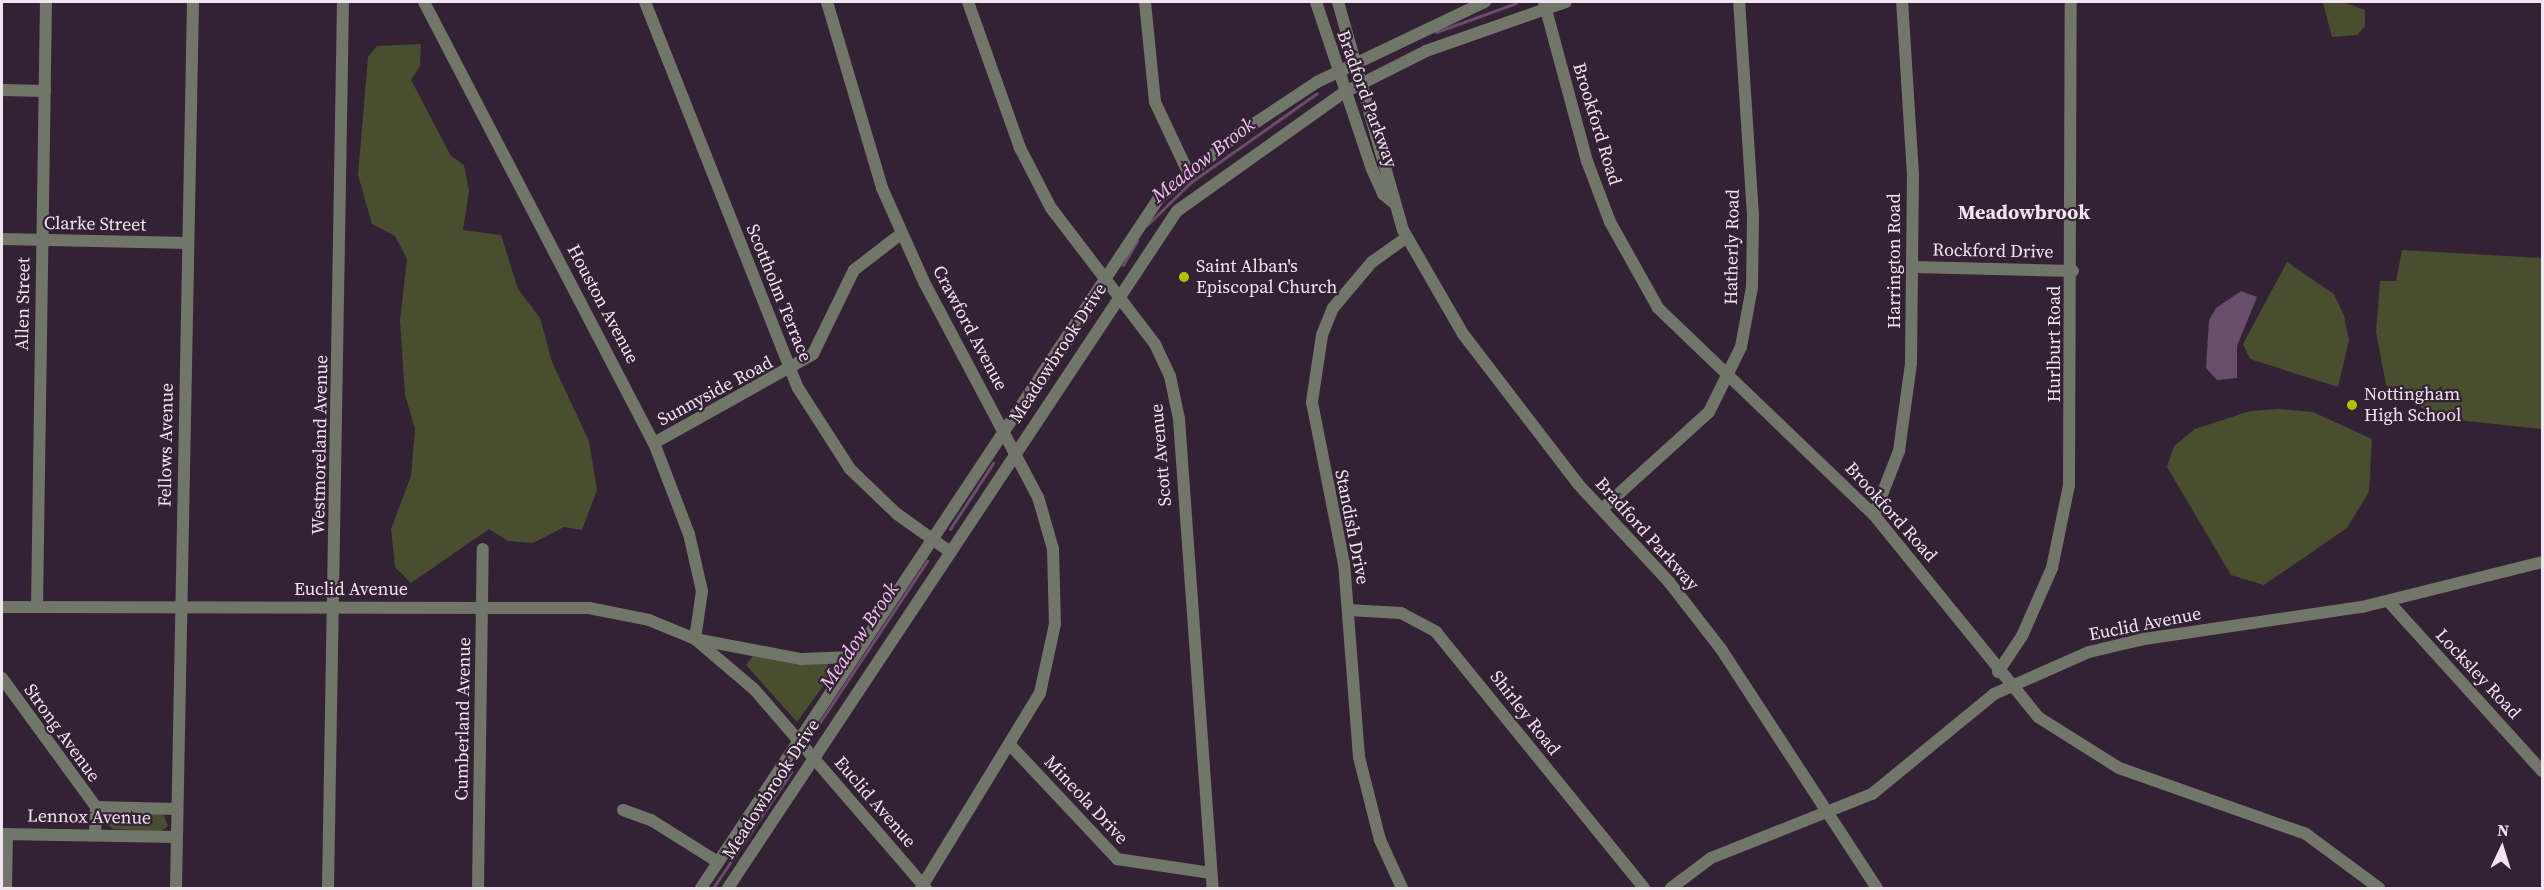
<!DOCTYPE html>
<style>
body{margin:0}
#map{position:relative;width:2544px;height:890px;overflow:hidden;background:#332234;font-family:"Source Serif 4",serif}
div>[style]{position:absolute}
[style*='--x']{left:calc(var(--x)*1px);top:calc(var(--y)*1px);width:calc(var(--w)*1px);rotate:calc(var(--a)*1deg)}
.green>*{inset:0;background:#484e2f}
.water>*{inset:0;background:#694d6a}
.stream>*{height:3px;margin:-1.5px;padding:0 1.5px;transform-origin:1.5px;border-radius:1.5px;background:#694d6a}
.minor>*{height:12px;margin:-6px;padding:0 6px;transform-origin:6px;border-radius:6px;background:#727569}
.tertiary>*{height:12px;margin:-6px;padding:0 6px;transform-origin:6px;border-radius:6px;background:#727569}
.dots>*{width:16px;height:16px;translate:-50% -50%;box-sizing:border-box;border:3px solid #332234;border-radius:50%}
span{translate:-50% -50%;white-space:nowrap;text-align:center;line-height:1.15;-webkit-text-stroke:4.5px #332234;paint-order:stroke}
.street-label{font-size:18px;color:#f1e5f1}
.poi-label{font-size:18px;color:#f1e5f1}
.left{translate:0 -50%;text-align:left}
.water-label{font-size:20px;color:#f4c2f5;font-style:italic}
.neighbourhood-label{font-size:20px;color:#f1e5f1;font-weight:700}
.frame{position:absolute;inset:0;border:3px solid #f1e5f1;pointer-events:none}
.north{position:absolute;left:2472px;top:818px;width:60px;height:60px;-webkit-text-stroke:4px #332234;paint-order:stroke;rotate:4deg;font-size:16px;font-weight:700;line-height:24px;text-align:center;color:#f1e5f1}
.north::after{content:'';display:block;margin:auto;width:21px;height:27px;background:#f1e5f1;clip-path:polygon(50% 0,100% 100%,50% 72%,0 100%)}
</style>
<div id="map">
<div class="green">
<div style="clip-path:polygon(2343px 2px,2365px 10px,2365px 26px,2357px 35px,2332px 37px,2323px 3px)"></div>
<div style="clip-path:polygon(421px 44px,420px 66px,411px 80px,451px 156px,464px 165px,469px 191px,463px 230px,501px 235px,518px 289px,540px 318px,552px 362px,589px 441px,597px 490px,582px 530px,564px 527px,533px 543px,508px 541px,489px 529px,411px 583px,395px 567px,391px 529px,411px 476px,415px 429px,405px 395px,400px 321px,407px 259px,395px 236px,372px 224px,358px 175px,368px 57px,377px 46px)"></div>
<div style="clip-path:polygon(2402px 250px,2542px 258px,2542px 429px,2438px 418px,2386px 385px,2376px 332px,2380px 281px,2396px 281px)"></div>
<div style="clip-path:polygon(2287px 262px,2334px 294px,2344px 316px,2349px 340px,2338px 387px,2250px 359px,2243px 344px)"></div>
<div style="clip-path:polygon(2279px 409px,2313px 412px,2372px 439px,2369px 492px,2347px 528px,2264px 585px,2231px 575px,2167px 467px,2174px 446px,2195px 429px,2250px 411px)"></div>
<div style="clip-path:polygon(753px 656px,828px 664px,834px 671px,797px 722px,746px 665px)"></div>
<div style="clip-path:polygon(110px 813px,163px 814px,168px 826px,160px 832px,113px 829px,104px 822px)"></div>
</div>
<div class="water">
<div style="clip-path:polygon(2241px 291px,2257px 297px,2237px 346px,2237px 378px,2217px 380px,2206px 368px,2209px 320px,2216px 308px)"></div>
</div>
<div class="stream">
<div style="--x:1436;--y:32;--w:85;--a:-19.9"></div>
<div style="--x:1147;--y:225;--w:62;--a:-44.3"></div>
<div style="--x:1191;--y:182;--w:154;--a:-35.2"></div>
<div style="--x:1123;--y:265;--w:28;--a:-60"></div>
<div style="--x:1021;--y:418;--w:138;--a:-56.5"></div>
<div style="--x:950;--y:529;--w:79;--a:-56.9"></div>
<div style="--x:816;--y:728;--w:201;--a:-56.4"></div>
<div style="--x:713;--y:888;--w:140;--a:-56.1"></div>
</div>
<div class="minor">
<div style="--x:424;--y:2;--w:497;--a:62.5"></div>
<div style="--x:654;--y:443;--w:97;--a:69"></div>
<div style="--x:689;--y:534;--w:58;--a:77.2"></div>
<div style="--x:702;--y:591;--w:49;--a:98.3"></div>
<div style="--x:645;--y:2;--w:415;--a:68.4"></div>
<div style="--x:798;--y:388;--w:96;--a:57.3"></div>
<div style="--x:850;--y:469;--w:65;--a:43.8"></div>
<div style="--x:897;--y:514;--w:64;--a:35.4"></div>
<div style="--x:827;--y:2;--w:194;--a:73.5"></div>
<div style="--x:882;--y:188;--w:103;--a:65.9"></div>
<div style="--x:924;--y:282;--w:243;--a:62.1"></div>
<div style="--x:1038;--y:497;--w:54;--a:73.9"></div>
<div style="--x:1053;--y:549;--w:75;--a:88.5"></div>
<div style="--x:1055;--y:624;--w:71;--a:102.3"></div>
<div style="--x:1040;--y:693;--w:228;--a:121.4"></div>
<div style="--x:968;--y:2;--w:155;--a:70.4"></div>
<div style="--x:1020;--y:148;--w:68;--a:62.7"></div>
<div style="--x:1051;--y:208;--w:171;--a:52.6"></div>
<div style="--x:1155;--y:344;--w:35;--a:65"></div>
<div style="--x:1170;--y:376;--w:44;--a:78.2"></div>
<div style="--x:1179;--y:419;--w:470;--a:85.9"></div>
<div style="--x:1145;--y:2;--w:100;--a:84.3"></div>
<div style="--x:1155;--y:102;--w:77;--a:64.8"></div>
<div style="--x:1316;--y:2;--w:176;--a:71.5"></div>
<div style="--x:1372;--y:169;--w:27;--a:66"></div>
<div style="--x:1383;--y:194;--w:14;--a:39"></div>
<div style="--x:1338;--y:2;--w:237;--a:74.1"></div>
<div style="--x:1403;--y:230;--w:120;--a:60"></div>
<div style="--x:1463;--y:334;--w:189;--a:52.5"></div>
<div style="--x:1578;--y:484;--w:134;--a:47.1"></div>
<div style="--x:1669;--y:582;--w:85;--a:52.2"></div>
<div style="--x:1721;--y:649;--w:285;--a:56.9"></div>
<div style="--x:1544;--y:2;--w:165;--a:74.9"></div>
<div style="--x:1587;--y:161;--w:65;--a:69.3"></div>
<div style="--x:1610;--y:222;--w:98;--a:60.8"></div>
<div style="--x:1658;--y:308;--w:299;--a:43.8"></div>
<div style="--x:1874;--y:515;--w:260;--a:50.9"></div>
<div style="--x:2038;--y:717;--w:96;--a:32.2"></div>
<div style="--x:2119;--y:768;--w:198;--a:19.4"></div>
<div style="--x:2306;--y:834;--w:91;--a:36.5"></div>
<div style="--x:2;--y:90;--w:43;--a:1.3"></div>
<div style="--x:2;--y:239;--w:186;--a:1.2"></div>
<div style="--x:1913;--y:267;--w:160;--a:1.4"></div>
<div style="--x:654;--y:443;--w:182;--a:-29.2"></div>
<div style="--x:813;--y:354;--w:93;--a:-64"></div>
<div style="--x:854;--y:270;--w:59;--a:-37.5"></div>
<div style="--x:1602;--y:509;--w:144;--a:-42.2"></div>
<div style="--x:1709;--y:412;--w:72;--a:-63.8"></div>
<div style="--x:1741;--y:347;--w:61;--a:-79.6"></div>
<div style="--x:1752;--y:287;--w:71;--a:-89.2"></div>
<div style="--x:1753;--y:216;--w:214;--a:-93.7"></div>
<div style="--x:1874;--y:515;--w:69;--a:-68.7"></div>
<div style="--x:1899;--y:451;--w:89;--a:-82.2"></div>
<div style="--x:1911;--y:363;--w:188;--a:-89.4"></div>
<div style="--x:1913;--y:175;--w:173;--a:-93.6"></div>
<div style="--x:2388;--y:601;--w:229;--a:47.8"></div>
<div style="--x:37;--y:607;--w:605;--a:-89.15"></div>
<div style="--x:1348;--y:610;--w:53;--a:3.2"></div>
<div style="--x:1401;--y:613;--w:40;--a:28"></div>
<div style="--x:1436;--y:632;--w:330;--a:50.9"></div>
<div style="--x:1998;--y:672;--w:43;--a:-56.3"></div>
<div style="--x:2022;--y:636;--w:74;--a:-66.2"></div>
<div style="--x:2052;--y:568;--w:85;--a:-78.4"></div>
<div style="--x:2069;--y:485;--w:483;--a:-89.8"></div>
<div style="--x:2;--y:678;--w:160;--a:53.9"></div>
<div style="--x:96;--y:807;--w:27;--a:92"></div>
<div style="--x:1012;--y:747;--w:154;--a:46.8"></div>
<div style="--x:1117;--y:859;--w:95;--a:8.5"></div>
<div style="--x:96;--y:807;--w:81;--a:1.4"></div>
<div style="--x:623;--y:810;--w:30;--a:20"></div>
<div style="--x:651;--y:820;--w:79;--a:32.1"></div>
<div style="--x:2;--y:834;--w:174;--a:1"></div>
<div style="--x:6;--y:888;--w:54;--a:-88.9"></div>
<div style="--x:176;--y:888;--w:886;--a:-88.9"></div>
<div style="--x:328;--y:888;--w:886;--a:-89.03"></div>
<div style="--x:478;--y:888;--w:339;--a:-89.2"></div>
<div style="--x:1402;--y:888;--w:53;--a:-114.6"></div>
<div style="--x:1380;--y:840;--w:86;--a:-104.2"></div>
<div style="--x:1359;--y:757;--w:194;--a:-94.4"></div>
<div style="--x:1344;--y:564;--w:165;--a:-101.2"></div>
<div style="--x:1312;--y:402;--w:68;--a:-81.5"></div>
<div style="--x:1322;--y:335;--w:29;--a:-68"></div>
<div style="--x:1333;--y:308;--w:60;--a:-49.7"></div>
<div style="--x:1372;--y:262;--w:43;--a:-35.5"></div>
</div>
<div class="tertiary">
<div style="--x:2;--y:607;--w:587;--a:0.1"></div>
<div style="--x:589;--y:608;--w:61;--a:11.3"></div>
<div style="--x:649;--y:620;--w:50;--a:22.4"></div>
<div style="--x:695;--y:639;--w:77;--a:40.3"></div>
<div style="--x:754;--y:689;--w:263;--a:49.2"></div>
<div style="--x:700;--y:640;--w:103;--a:10.7"></div>
<div style="--x:801;--y:659;--w:52;--a:-2.2"></div>
<div style="--x:701;--y:888;--w:828;--a:-56.43"></div>
<div style="--x:1159;--y:198;--w:100;--a:-38.9"></div>
<div style="--x:1237;--y:135;--w:96;--a:-33.5"></div>
<div style="--x:1317;--y:82;--w:186;--a:-25.5"></div>
<div style="--x:728;--y:888;--w:812;--a:-56.45"></div>
<div style="--x:1177;--y:211;--w:204;--a:-35.4"></div>
<div style="--x:1343;--y:93;--w:93;--a:-26.8"></div>
<div style="--x:1426;--y:51;--w:148;--a:-19.3"></div>
<div style="--x:1671;--y:888;--w:50;--a:-36.9"></div>
<div style="--x:1711;--y:858;--w:173;--a:-21.7"></div>
<div style="--x:1872;--y:794;--w:158;--a:-39.3"></div>
<div style="--x:1994;--y:694;--w:104;--a:-23.9"></div>
<div style="--x:2089;--y:652;--w:57;--a:-13.3"></div>
<div style="--x:2144;--y:639;--w:220;--a:-8.4"></div>
<div style="--x:2362;--y:607;--w:186;--a:-14"></div>
</div>
<div class="dots">
<div style="left:1184px;top:277px;background:#b0c503"></div>
<div style="left:2352px;top:405px;background:#b0c503"></div>
</div>
<div class="street-label">
<span style="left:1367px;top:99px;rotate:70deg">Bradford Parkway</span>
<span style="left:1597px;top:124px;rotate:73deg">Brookford Road</span>
<span style="left:95px;top:224px;rotate:1deg">Clarke Street</span>
<span style="left:1732px;top:247px;rotate:-89deg">Hatherly Road</span>
<span style="left:1993px;top:251px;rotate:1deg">Rockford Drive</span>
<span style="left:1894px;top:261px;rotate:-90deg">Harrington Road</span>
<span style="left:779px;top:293px;rotate:68deg">Scottholm Terrace</span>
<span style="left:23px;top:304px;rotate:-89deg">Allen Street</span>
<span style="left:603px;top:304px;rotate:62deg">Houston Avenue</span>
<span style="left:970px;top:328px;rotate:62deg">Crawford Avenue</span>
<span style="left:2054px;top:344px;rotate:-90deg">Hurlburt Road</span>
<span style="left:1058px;top:353px;rotate:-57deg">Meadowbrook Drive</span>
<span style="left:715px;top:391px;rotate:-28deg">Sunnyside Road</span>
<span style="left:166px;top:445px;rotate:-89deg">Fellows Avenue</span>
<span style="left:320px;top:445px;rotate:-89deg">Westmoreland Avenue</span>
<span style="left:1161px;top:455px;rotate:-95deg">Scott Avenue</span>
<span style="left:1891px;top:512px;rotate:48deg">Brookford Road</span>
<span style="left:1352px;top:527px;rotate:79deg">Standish Drive</span>
<span style="left:1647px;top:534px;rotate:48deg">Bradford Parkway</span>
<span style="left:351px;top:589px">Euclid Avenue</span>
<span style="left:2145px;top:624px;rotate:-11deg">Euclid Avenue</span>
<span style="left:2478px;top:674px;rotate:47deg">Locksley Road</span>
<span style="left:1525px;top:713px;rotate:52deg">Shirley Road</span>
<span style="left:463px;top:719px;rotate:-89deg">Cumberland Avenue</span>
<span style="left:62px;top:733px;rotate:54deg">Strong Avenue</span>
<span style="left:771px;top:789px;rotate:-57deg">Meadowbrook Drive</span>
<span style="left:1086px;top:800px;rotate:47deg">Mineola Drive</span>
<span style="left:875px;top:802px;rotate:49deg">Euclid Avenue</span>
<span style="left:89px;top:817px;rotate:1deg">Lennox Avenue</span>
</div>
<div class="poi-label">
<span class="left" style="left:1196px;top:277px">Saint Alban's<br>Episcopal Church</span>
<span class="left" style="left:2364px;top:405px">Nottingham<br>High School</span>
</div>
<div class="water-label">
<span style="left:1203px;top:160px;rotate:-38deg">Meadow Brook</span>
<span style="left:859px;top:636px;rotate:-56deg">Meadow Brook</span>
</div>
<div class="neighbourhood-label">
<span style="left:2024px;top:212px">Meadowbrook</span>
</div>
<div class="frame"></div>
<div class="north">N</div>
</div>
